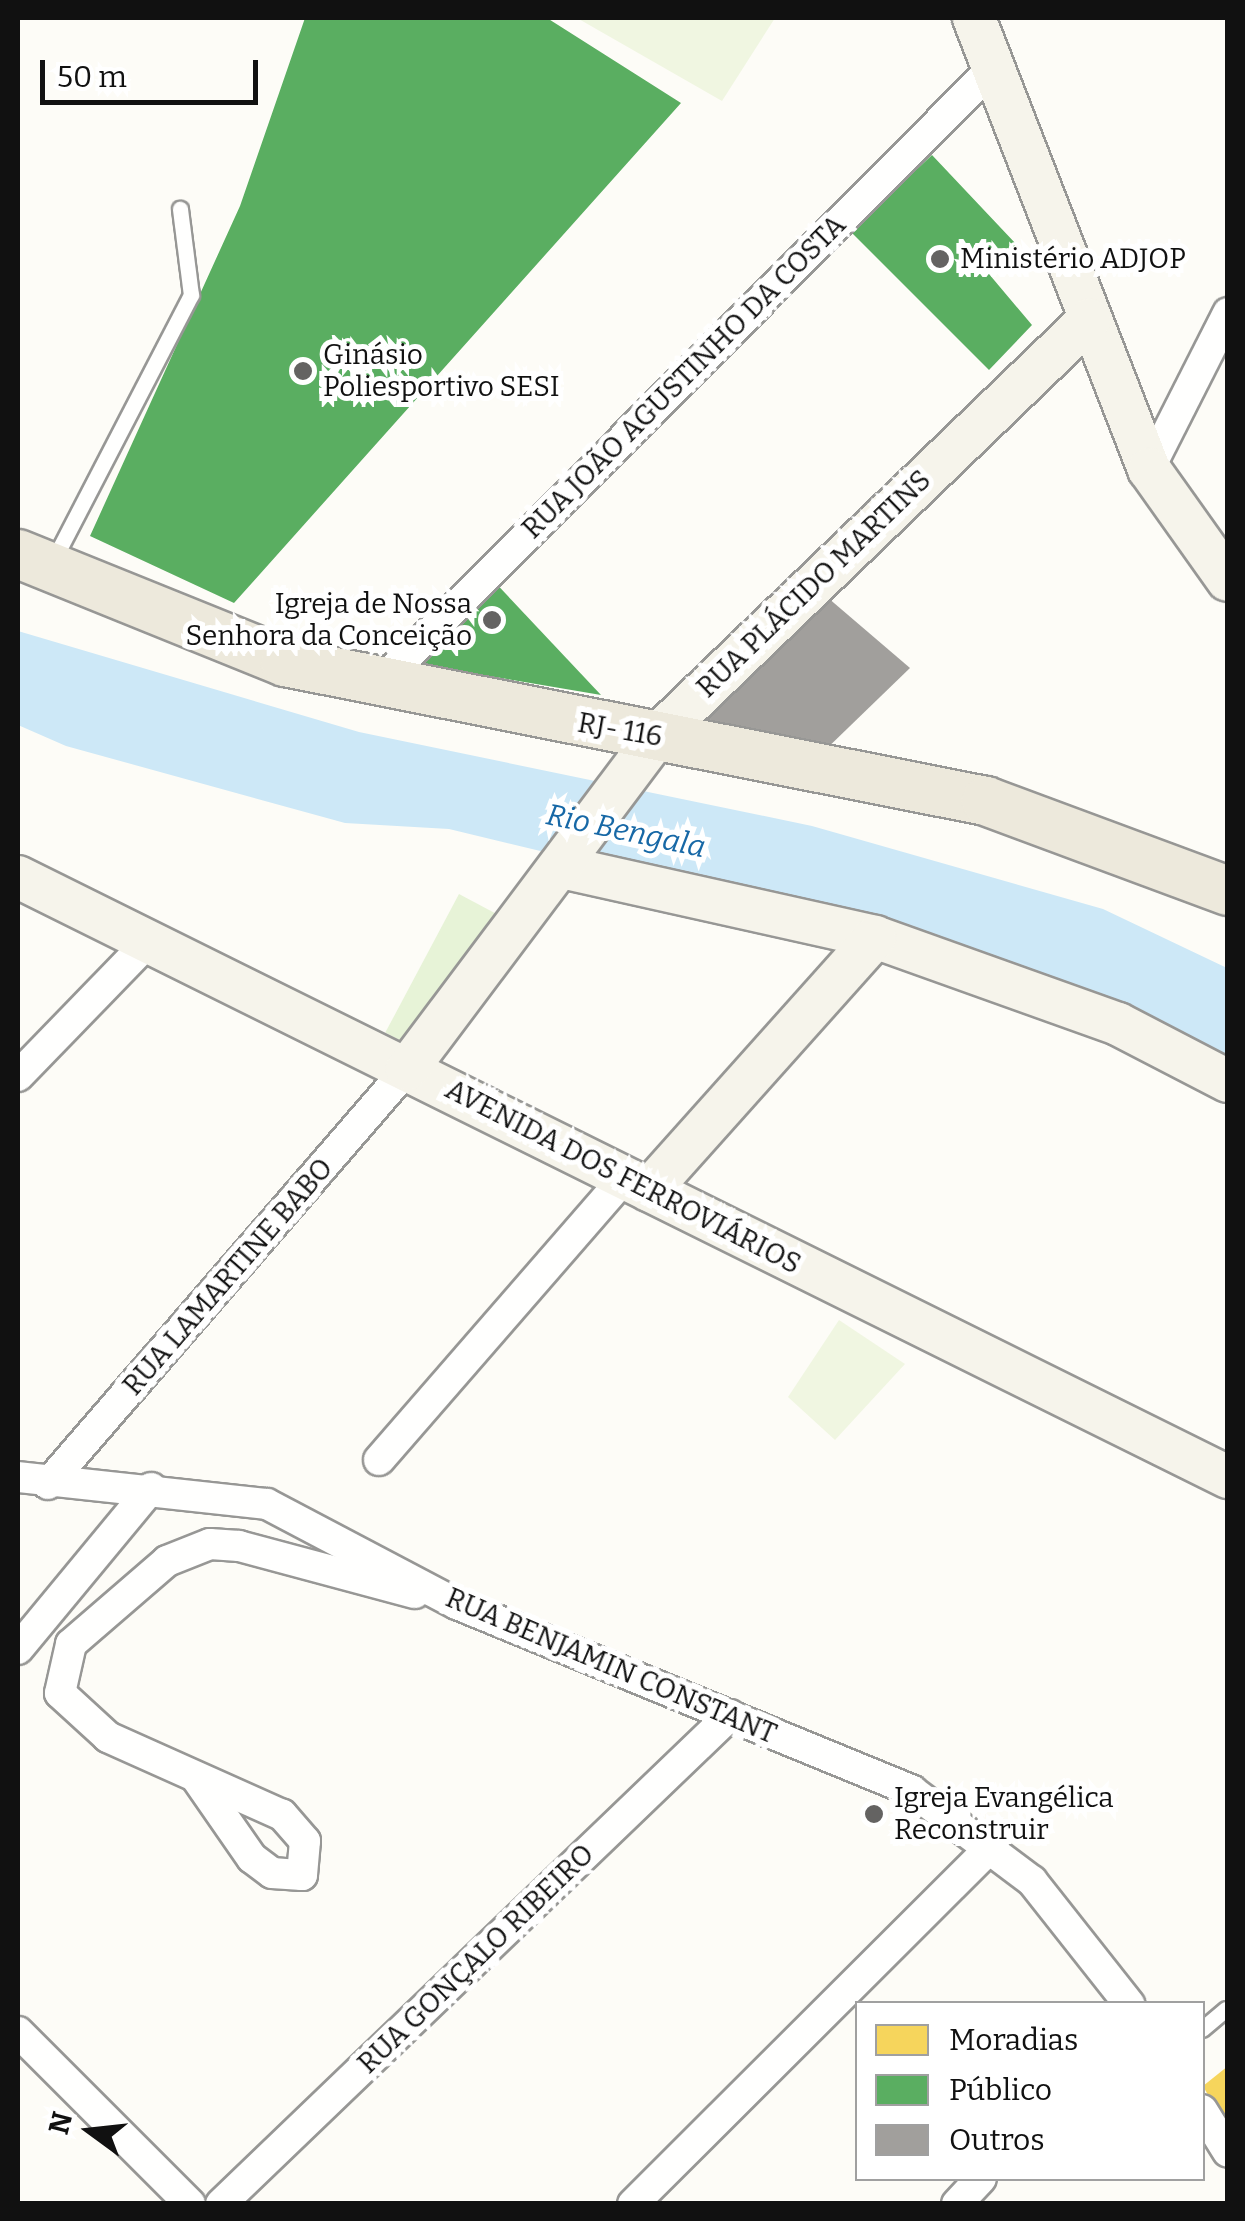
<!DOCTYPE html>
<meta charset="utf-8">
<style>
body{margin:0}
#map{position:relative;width:1245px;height:2221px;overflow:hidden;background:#fdfcf7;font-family:Bitter,serif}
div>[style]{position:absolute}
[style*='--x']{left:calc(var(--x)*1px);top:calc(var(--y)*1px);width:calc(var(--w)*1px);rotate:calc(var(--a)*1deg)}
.green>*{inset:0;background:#e7f3d7;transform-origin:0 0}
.pitch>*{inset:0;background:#f0f6e1}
.water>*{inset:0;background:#cde8f7}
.homes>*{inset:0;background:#f6d55c}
.public>*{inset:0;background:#5aae61}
.building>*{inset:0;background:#a19f9c}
.roads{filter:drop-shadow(2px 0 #979795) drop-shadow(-2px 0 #979795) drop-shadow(0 2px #979795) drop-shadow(0 -2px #979795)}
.lane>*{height:15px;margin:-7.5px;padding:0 7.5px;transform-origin:7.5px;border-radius:7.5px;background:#fffffe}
.street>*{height:30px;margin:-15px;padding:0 15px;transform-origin:15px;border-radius:15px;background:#fffffe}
.secondary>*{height:42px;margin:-21px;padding:0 21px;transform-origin:21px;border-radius:21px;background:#f6f4eb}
.primary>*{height:48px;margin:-24px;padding:0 24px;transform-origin:24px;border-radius:24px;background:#ede9dc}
.dots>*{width:28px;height:28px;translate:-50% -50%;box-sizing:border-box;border:5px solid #fff;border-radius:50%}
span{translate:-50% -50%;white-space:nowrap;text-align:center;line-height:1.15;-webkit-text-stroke:10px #fff;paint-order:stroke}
.poi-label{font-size:28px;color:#111}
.left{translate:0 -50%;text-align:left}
.right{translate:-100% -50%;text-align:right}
.street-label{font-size:28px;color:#111}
.water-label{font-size:30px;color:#1768a6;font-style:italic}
.frame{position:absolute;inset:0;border:20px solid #111;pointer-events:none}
.legend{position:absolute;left:855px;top:2001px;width:350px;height:180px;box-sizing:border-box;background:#fff;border:2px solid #a0a0a0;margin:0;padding:12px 18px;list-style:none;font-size:30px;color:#111}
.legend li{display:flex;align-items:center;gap:20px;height:50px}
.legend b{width:50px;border:2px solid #a0a0a0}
.north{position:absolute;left:40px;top:2081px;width:100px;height:100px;-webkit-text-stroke:8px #fff;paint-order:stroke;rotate:285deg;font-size:28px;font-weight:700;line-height:40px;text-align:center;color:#111}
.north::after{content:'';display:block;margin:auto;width:35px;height:45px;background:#111;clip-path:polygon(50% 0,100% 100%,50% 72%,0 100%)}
.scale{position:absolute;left:40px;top:60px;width:218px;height:45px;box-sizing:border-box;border:5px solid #111;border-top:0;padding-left:12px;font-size:30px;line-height:35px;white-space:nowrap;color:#111;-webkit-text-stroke:8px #fff;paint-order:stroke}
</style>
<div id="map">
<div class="green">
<div style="left:459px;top:894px;width:41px;height:157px;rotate:28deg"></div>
</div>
<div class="pitch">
<div style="clip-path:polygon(577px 18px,775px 18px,722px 101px)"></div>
<div style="clip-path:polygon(839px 1320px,905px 1364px,835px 1440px,788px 1397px)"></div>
</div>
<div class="water">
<div style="clip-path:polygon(18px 631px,359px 732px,812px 826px,1103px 909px,1227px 968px,1227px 1062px,674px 883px,449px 829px,345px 823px,66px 746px,18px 725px)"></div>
</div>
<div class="homes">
<div style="clip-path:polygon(1228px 2066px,1228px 2131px,1203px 2086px)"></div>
</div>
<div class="public">
<div style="clip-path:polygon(305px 18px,547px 18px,681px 103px,234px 603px,90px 536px,240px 206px)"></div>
<div style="clip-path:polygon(932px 155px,1016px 244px,989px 274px,1032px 325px,989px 370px,851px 232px)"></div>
<div style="clip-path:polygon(490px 577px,601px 695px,418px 664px)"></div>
</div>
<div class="building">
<div style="clip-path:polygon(827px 597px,910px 668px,818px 757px,722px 733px,704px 713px)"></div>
</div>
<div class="roads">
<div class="lane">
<div style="--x:53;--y:561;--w:300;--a:-62.6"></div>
<div style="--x:191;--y:295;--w:87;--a:-97.3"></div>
<div style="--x:1202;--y:2029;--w:31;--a:-40"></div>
</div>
<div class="street">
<div style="--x:1149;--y:469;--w:175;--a:-63.1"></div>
<div style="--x:376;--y:687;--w:874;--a:-45.09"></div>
<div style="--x:18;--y:1076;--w:188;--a:-45.9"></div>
<div style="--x:379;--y:1460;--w:374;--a:-49"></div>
<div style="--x:18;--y:1477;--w:250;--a:6.2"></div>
<div style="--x:267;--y:1504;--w:215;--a:27.8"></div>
<div style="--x:457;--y:1604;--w:492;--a:22.3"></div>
<div style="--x:912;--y:1791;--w:150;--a:36.9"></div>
<div style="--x:1032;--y:1881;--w:157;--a:51.7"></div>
<div style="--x:48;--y:1484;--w:549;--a:-49.14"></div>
<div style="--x:18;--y:1649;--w:209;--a:-50.4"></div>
<div style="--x:197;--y:1779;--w:96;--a:55.2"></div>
<div style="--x:252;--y:1858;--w:25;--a:37"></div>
<div style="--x:272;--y:1873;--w:30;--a:4"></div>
<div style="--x:302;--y:1875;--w:34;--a:-85"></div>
<div style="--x:305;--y:1841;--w:35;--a:-131"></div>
<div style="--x:282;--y:1815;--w:191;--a:-155.9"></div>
<div style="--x:108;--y:1737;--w:65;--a:-137.5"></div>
<div style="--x:60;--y:1693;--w:50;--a:-77.3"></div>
<div style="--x:71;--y:1644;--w:127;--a:-40.8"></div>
<div style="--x:167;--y:1561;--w:46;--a:-21.6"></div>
<div style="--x:210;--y:1544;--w:29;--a:4"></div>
<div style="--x:239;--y:1546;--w:182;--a:15"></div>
<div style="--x:18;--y:2032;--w:243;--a:45"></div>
<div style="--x:1202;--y:2110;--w:49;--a:58.2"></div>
<div style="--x:221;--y:2204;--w:706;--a:-43.85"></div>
<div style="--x:633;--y:2204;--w:507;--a:-44.92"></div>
<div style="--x:957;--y:2204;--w:35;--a:-47"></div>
</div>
<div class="secondary">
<div style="--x:974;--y:18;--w:484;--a:68.8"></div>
<div style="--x:1149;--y:469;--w:136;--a:54.6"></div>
<div style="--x:562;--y:867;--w:321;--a:12.6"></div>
<div style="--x:875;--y:937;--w:258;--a:19.7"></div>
<div style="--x:1118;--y:1024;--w:124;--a:27.4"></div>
<div style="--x:18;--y:877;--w:1351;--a:26.38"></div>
<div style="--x:407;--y:1069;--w:416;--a:-53.1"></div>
<div style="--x:657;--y:736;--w:600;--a:-43.92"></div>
<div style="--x:649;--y:1190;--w:339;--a:-48.2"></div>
</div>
<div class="primary">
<div style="--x:18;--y:554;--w:288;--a:22"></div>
<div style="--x:285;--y:662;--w:715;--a:11.22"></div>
<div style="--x:986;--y:801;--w:258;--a:20.4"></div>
</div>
</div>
<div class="dots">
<div style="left:940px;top:259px;background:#646362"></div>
<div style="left:303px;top:371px;background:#646362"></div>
<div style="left:492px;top:620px;background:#646362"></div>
<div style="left:874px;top:1814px;background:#646362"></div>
</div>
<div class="poi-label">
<span class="left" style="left:960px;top:259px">Ministério ADJOP</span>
<span class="left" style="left:323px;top:371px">Ginásio<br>Poliesportivo SESI</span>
<span class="right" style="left:472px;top:620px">Igreja de Nossa<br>Senhora da Conceição</span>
<span class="left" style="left:894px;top:1814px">Igreja Evangélica<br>Reconstruir</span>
</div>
<div class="street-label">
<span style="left:684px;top:377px;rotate:-45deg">RUA JOÃO AGUSTINHO DA COSTA</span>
<span style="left:814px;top:584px;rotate:-44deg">RUA PLÁCIDO MARTINS</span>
<span style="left:620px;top:730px;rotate:10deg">RJ- 116</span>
<span style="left:623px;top:1177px;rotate:27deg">AVENIDA DOS FERROVIÁRIOS</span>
<span style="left:228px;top:1277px;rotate:-49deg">RUA LAMARTINE BABO</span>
<span style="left:611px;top:1666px;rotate:23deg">RUA BENJAMIN CONSTANT</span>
<span style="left:476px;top:1959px;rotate:-44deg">RUA GONÇALO RIBEIRO</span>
</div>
<div class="water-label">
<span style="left:626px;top:831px;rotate:12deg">Rio Bengala</span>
</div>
<div class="frame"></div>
<ul class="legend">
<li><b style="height:28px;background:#f6d55c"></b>Moradias</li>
<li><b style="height:28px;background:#5aae61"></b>Público</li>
<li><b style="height:28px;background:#a19f9c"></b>Outros</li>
</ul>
<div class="north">N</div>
<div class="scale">50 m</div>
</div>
